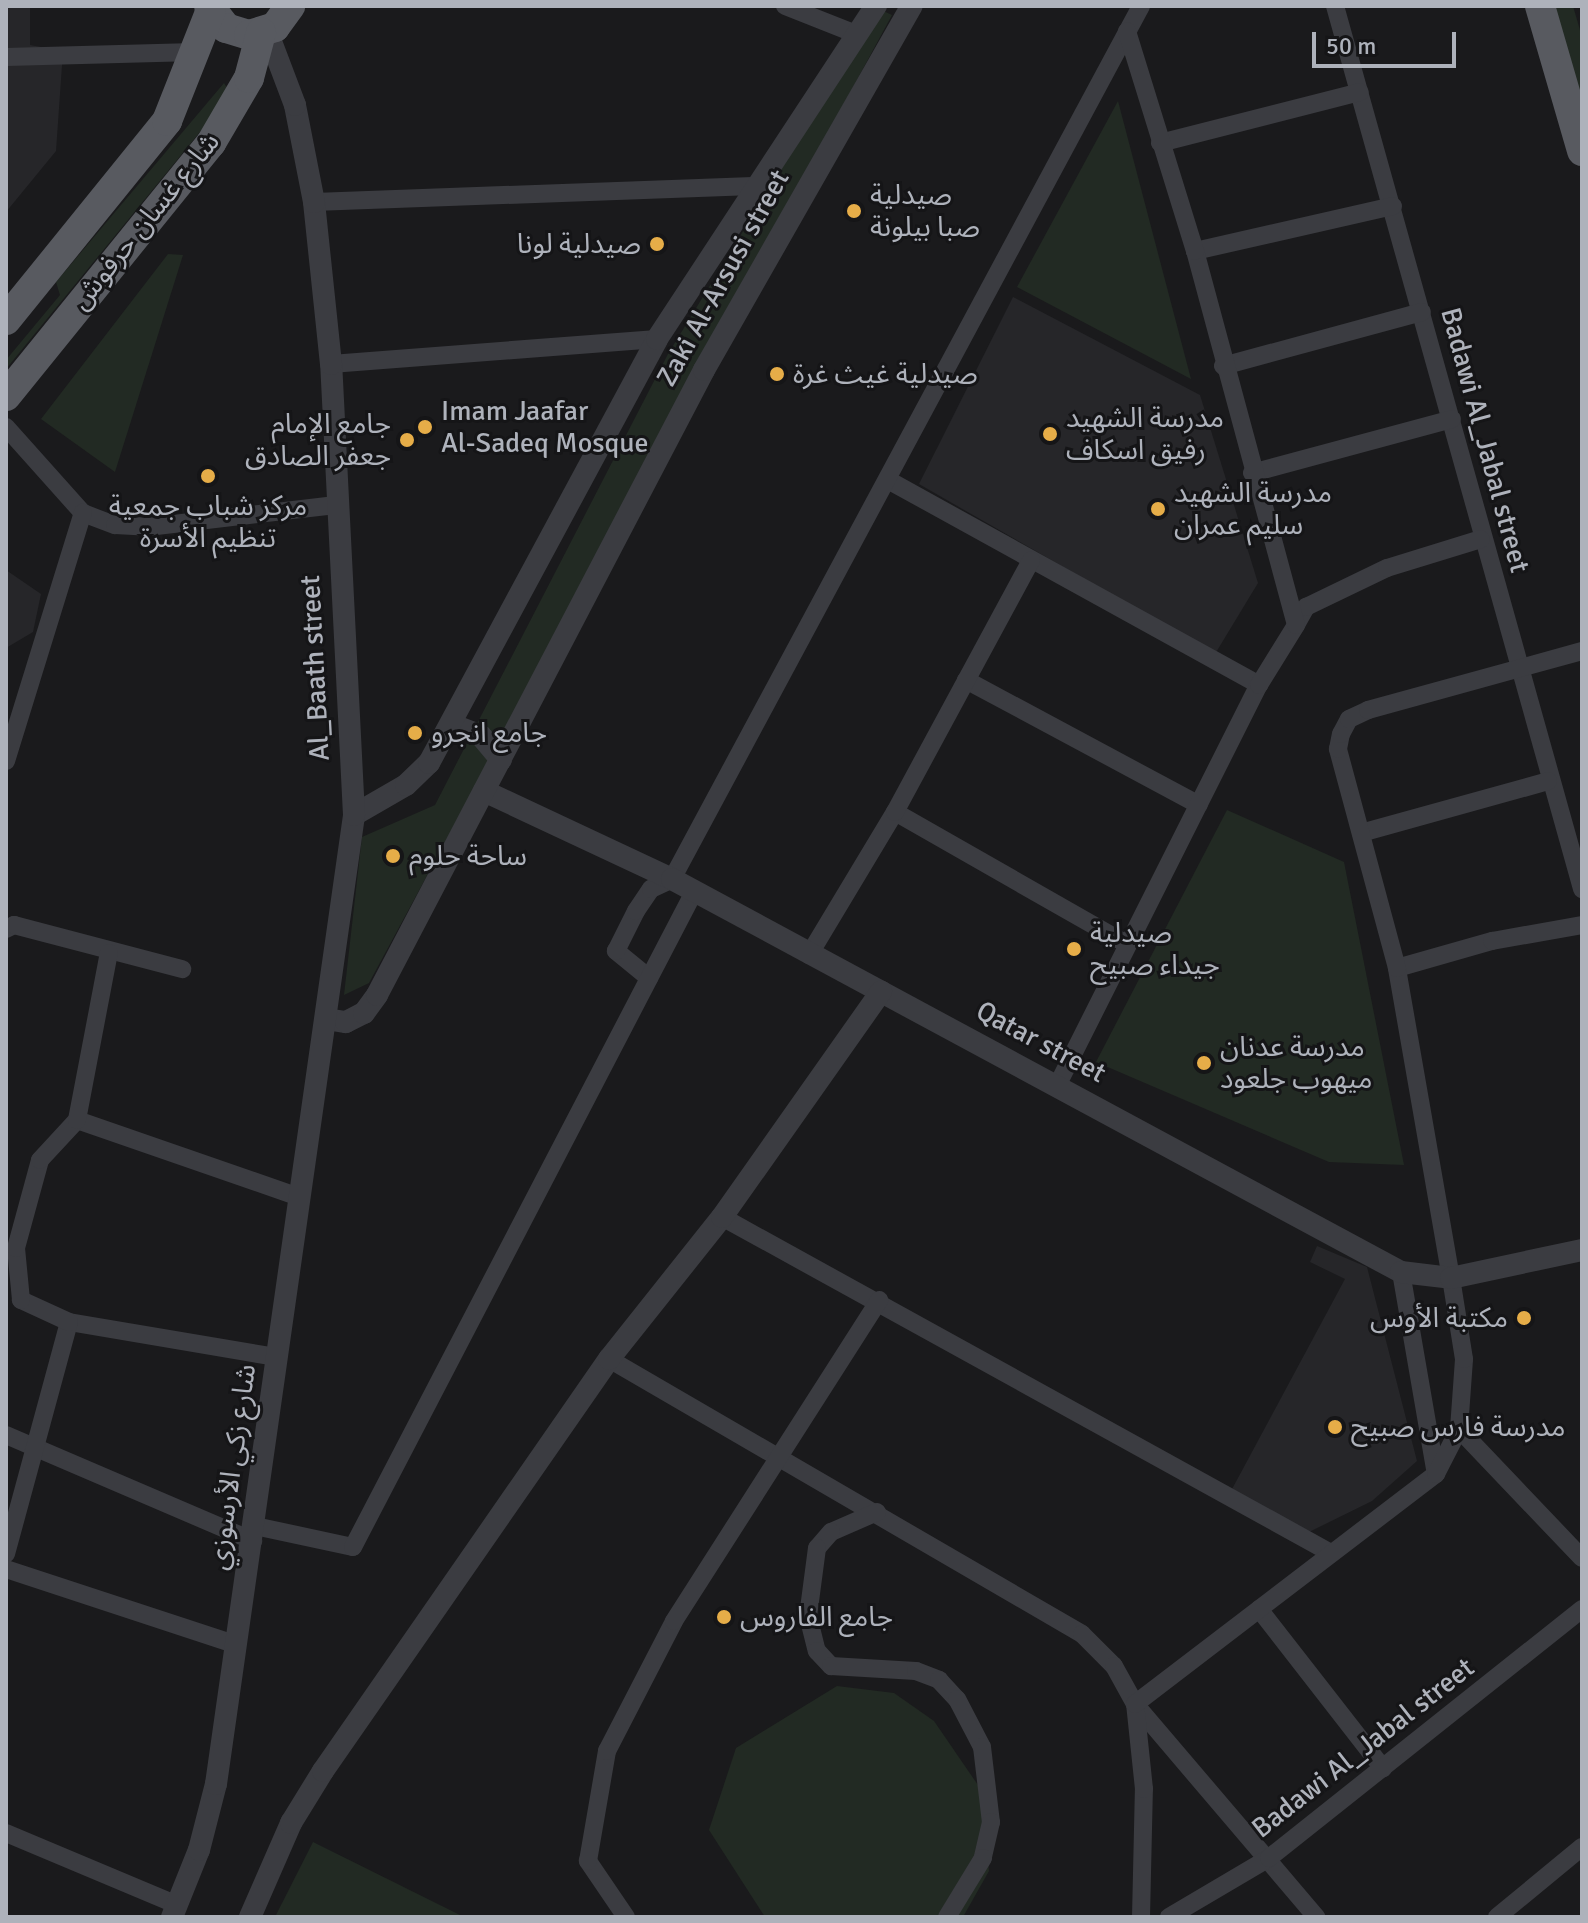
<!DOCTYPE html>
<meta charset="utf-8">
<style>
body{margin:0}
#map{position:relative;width:1588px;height:1923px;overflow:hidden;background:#1a1a1c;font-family:Signika,"Noto Sans Arabic",sans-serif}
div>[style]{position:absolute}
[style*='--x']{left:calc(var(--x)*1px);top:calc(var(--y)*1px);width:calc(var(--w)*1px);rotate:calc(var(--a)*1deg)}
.built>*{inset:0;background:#262629}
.green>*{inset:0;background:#222a23}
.minor>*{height:18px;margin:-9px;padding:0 9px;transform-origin:9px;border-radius:9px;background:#3b3c41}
.tertiary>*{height:22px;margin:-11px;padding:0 11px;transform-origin:11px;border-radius:11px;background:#3b3c41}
.primary>*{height:30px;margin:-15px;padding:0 15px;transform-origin:15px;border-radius:15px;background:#585a60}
.dots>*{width:22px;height:22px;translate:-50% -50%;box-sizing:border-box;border:4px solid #151517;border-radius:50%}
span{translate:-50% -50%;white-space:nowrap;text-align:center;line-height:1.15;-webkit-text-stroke:6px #151517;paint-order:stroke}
.poi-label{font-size:28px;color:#aeb2bb}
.left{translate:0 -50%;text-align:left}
.right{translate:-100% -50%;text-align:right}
.street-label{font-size:28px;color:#aeb2bb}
.frame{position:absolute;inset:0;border:8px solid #aeb2bb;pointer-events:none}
.scale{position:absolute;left:1312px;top:32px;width:144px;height:36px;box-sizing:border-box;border:4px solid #aeb2bb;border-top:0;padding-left:10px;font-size:24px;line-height:28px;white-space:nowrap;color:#aeb2bb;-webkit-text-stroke:6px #151517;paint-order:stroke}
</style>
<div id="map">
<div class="built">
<div style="clip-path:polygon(6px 6px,30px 6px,30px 45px,63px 51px,56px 151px,6px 212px)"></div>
<div style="clip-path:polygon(1013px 297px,1200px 395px,1258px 583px,1215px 654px,919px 484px)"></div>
<div style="clip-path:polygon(6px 570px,41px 594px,33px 632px,6px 648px)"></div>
<div style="clip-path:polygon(1317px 1246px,1367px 1267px,1417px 1461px,1372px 1501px,1307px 1533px,1231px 1491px,1345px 1279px,1310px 1262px)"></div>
</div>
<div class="green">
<div style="clip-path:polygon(1553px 6px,1573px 6px,1582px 37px,1582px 112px)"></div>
<div style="clip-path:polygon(879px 9px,892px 15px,369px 983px,344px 995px,362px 837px,435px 805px,668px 354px)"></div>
<div style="clip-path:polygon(224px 83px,231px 94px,6px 369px,6px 360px,60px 295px,56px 282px)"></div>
<div style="clip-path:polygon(1118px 101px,1191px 379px,1017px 287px)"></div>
<div style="clip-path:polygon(168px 254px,183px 255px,115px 472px,41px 419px)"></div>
<div style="clip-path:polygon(1227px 810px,1344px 862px,1404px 1165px,1329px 1162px,1096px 1062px)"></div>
<div style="clip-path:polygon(837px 1686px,894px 1693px,934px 1721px,980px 1788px,989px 1871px,963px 1917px,765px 1917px,709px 1830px,736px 1748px)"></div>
<div style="clip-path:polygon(313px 1842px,464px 1917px,275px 1917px)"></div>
</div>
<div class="minor">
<div style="--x:785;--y:6;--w:76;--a:21.5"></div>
<div style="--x:1335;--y:6;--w:917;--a:74.37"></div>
<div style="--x:6;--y:57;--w:189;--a:-1.5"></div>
<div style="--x:1160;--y:143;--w:206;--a:-14.3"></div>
<div style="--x:314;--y:202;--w:446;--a:-2.1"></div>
<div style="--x:1195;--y:251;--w:203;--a:-12.8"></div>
<div style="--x:331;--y:364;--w:327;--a:-4.4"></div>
<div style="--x:1223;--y:366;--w:206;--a:-15.2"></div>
<div style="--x:6;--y:427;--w:115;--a:48.2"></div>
<div style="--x:83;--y:513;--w:34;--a:21"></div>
<div style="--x:115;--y:525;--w:33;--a:3"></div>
<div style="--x:148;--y:527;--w:189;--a:-6.7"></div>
<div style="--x:1252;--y:473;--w:207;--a:-15.1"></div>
<div style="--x:888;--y:480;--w:424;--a:28.9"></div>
<div style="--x:1296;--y:625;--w:21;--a:-61"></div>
<div style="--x:1306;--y:607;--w:90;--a:-25.7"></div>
<div style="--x:1387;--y:568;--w:98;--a:-17.1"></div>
<div style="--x:966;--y:680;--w:264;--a:28.2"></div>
<div style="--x:6;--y:761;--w:260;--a:-72.8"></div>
<div style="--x:895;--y:812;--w:266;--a:29.7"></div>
<div style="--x:1361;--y:833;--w:194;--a:-15.5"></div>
<div style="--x:6;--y:929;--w:9;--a:-27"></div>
<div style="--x:14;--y:925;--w:174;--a:14.7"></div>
<div style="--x:809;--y:955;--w:167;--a:-59"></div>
<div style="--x:895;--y:812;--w:286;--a:-61.6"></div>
<div style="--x:1397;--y:968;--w:99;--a:-15.9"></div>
<div style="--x:1492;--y:941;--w:91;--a:-10.1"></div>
<div style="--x:649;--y:978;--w:43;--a:-140.7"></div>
<div style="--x:616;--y:951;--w:45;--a:-63.4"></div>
<div style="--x:636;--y:911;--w:27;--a:-56"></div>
<div style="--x:651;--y:889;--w:23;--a:-25"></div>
<div style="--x:672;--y:879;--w:991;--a:-61.75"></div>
<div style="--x:1058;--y:1084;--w:447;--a:-63.3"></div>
<div style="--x:1259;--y:685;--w:70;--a:-58.3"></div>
<div style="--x:1296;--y:625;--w:387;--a:-105.1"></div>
<div style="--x:1195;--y:251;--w:230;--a:-107.2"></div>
<div style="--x:77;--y:1120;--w:235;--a:19.1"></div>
<div style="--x:722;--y:1217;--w:693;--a:28.89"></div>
<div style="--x:1401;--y:1272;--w:205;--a:80.2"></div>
<div style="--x:69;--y:1322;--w:211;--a:9.6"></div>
<div style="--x:609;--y:1359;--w:547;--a:30.17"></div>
<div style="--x:1082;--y:1634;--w:45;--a:45"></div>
<div style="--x:1114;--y:1666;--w:43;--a:61.1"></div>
<div style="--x:1135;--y:1704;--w:280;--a:49.6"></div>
<div style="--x:1459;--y:1429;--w:178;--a:46.4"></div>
<div style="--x:6;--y:1435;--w:269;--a:23.2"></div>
<div style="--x:877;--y:1512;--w:50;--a:156.5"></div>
<div style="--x:831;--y:1532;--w:21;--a:131"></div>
<div style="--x:817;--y:1548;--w:69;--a:97.5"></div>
<div style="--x:808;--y:1616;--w:36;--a:76"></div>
<div style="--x:817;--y:1651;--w:21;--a:47"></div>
<div style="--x:831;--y:1666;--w:85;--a:3.4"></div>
<div style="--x:916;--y:1671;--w:25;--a:21"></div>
<div style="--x:939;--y:1680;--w:26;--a:47"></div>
<div style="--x:957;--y:1699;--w:54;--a:62.5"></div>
<div style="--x:982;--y:1747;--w:76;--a:83.2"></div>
<div style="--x:991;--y:1822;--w:37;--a:103"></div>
<div style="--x:983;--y:1858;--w:69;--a:121.4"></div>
<div style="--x:255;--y:1526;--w:100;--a:12.1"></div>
<div style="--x:353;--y:1547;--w:738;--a:-62.5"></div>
<div style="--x:6;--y:1554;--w:240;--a:-74.8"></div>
<div style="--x:69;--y:1322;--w:53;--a:-155.4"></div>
<div style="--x:21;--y:1300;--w:52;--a:-95.5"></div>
<div style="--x:16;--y:1248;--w:91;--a:-74.7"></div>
<div style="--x:40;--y:1160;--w:54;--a:-47.2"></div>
<div style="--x:77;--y:1120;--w:170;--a:-79.2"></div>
<div style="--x:6;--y:1569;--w:243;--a:18.2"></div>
<div style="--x:1259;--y:1609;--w:202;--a:52.1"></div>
<div style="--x:6;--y:1833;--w:186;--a:22.8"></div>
<div style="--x:626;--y:1917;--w:68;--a:-124.2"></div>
<div style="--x:588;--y:1861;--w:112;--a:-80.2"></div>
<div style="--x:607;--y:1751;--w:146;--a:-62.7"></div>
<div style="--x:674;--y:1621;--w:381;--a:-57.4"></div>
<div style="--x:1141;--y:1917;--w:128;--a:-88.7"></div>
<div style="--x:1144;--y:1789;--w:85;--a:-96"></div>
<div style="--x:1135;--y:1704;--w:379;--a:-37.4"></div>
<div style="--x:1436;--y:1474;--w:51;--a:-62.9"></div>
<div style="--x:1459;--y:1429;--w:70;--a:-85.9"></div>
<div style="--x:1464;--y:1359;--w:82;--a:-99.1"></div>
<div style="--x:1451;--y:1278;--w:315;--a:-99.9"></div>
<div style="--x:1397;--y:968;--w:227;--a:-105.1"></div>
<div style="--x:1338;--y:749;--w:15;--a:-79"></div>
<div style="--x:1341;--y:734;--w:17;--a:-62"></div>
<div style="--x:1349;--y:719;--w:21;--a:-25"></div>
<div style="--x:1368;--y:710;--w:222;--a:-15.4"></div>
<div style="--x:1169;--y:1917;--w:116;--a:-30.5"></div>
<div style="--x:1269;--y:1858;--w:400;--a:-38.5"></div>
<div style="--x:1497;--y:1917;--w:110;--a:-39.5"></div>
</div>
<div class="tertiary">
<div style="--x:453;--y:725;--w:30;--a:21"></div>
<div style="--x:481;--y:736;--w:31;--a:50"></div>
<div style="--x:484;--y:791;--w:208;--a:25.1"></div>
<div style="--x:672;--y:879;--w:828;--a:28.33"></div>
<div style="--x:1401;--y:1272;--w:50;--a:6.8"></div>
<div style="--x:1451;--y:1278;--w:134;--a:-12.1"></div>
<div style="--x:354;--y:815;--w:60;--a:-30"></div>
<div style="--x:406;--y:785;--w:32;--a:-44"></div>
<div style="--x:429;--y:763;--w:481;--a:-61.7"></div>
<div style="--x:657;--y:339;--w:399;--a:-56.7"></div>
<div style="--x:326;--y:1019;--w:20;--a:9"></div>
<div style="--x:346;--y:1022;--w:20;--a:-27"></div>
<div style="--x:364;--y:1013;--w:22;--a:-54"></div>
<div style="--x:377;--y:995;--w:705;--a:-62.38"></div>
<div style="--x:704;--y:370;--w:419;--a:-60.3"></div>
<div style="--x:172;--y:1917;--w:72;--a:-68.1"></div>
<div style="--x:199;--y:1850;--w:68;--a:-75.6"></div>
<div style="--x:216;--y:1784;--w:979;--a:-81.89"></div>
<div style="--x:354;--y:815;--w:452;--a:-92.9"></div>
<div style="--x:331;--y:364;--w:163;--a:-96"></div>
<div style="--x:314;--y:202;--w:99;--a:-101.1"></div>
<div style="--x:295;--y:105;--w:79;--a:-110.7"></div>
<div style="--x:250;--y:1917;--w:103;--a:-66.4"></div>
<div style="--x:291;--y:1823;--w:61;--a:-58.4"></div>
<div style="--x:323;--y:1771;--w:502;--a:-55.23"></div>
<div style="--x:609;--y:1359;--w:181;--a:-51.5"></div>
<div style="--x:722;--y:1217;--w:276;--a:-54.8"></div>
</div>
<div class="primary">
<div style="--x:209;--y:6;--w:28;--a:52"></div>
<div style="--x:226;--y:28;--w:24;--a:17"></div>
<div style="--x:249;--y:35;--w:27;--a:-17"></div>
<div style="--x:275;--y:27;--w:26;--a:-54"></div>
<div style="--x:1540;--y:6;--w:151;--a:73.8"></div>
<div style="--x:6;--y:320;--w:256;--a:-51"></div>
<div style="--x:167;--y:121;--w:119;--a:-68.4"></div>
<div style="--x:6;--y:396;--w:326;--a:-51"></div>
<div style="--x:211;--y:143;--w:75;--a:-59.7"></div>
<div style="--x:249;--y:78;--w:47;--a:-75.1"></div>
</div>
<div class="dots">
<div style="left:854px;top:211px;background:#e6ad48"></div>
<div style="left:657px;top:244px;background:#e6ad48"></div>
<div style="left:777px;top:374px;background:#e6ad48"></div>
<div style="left:425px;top:427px;background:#e6ad48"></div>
<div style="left:1050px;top:434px;background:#e6ad48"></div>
<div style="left:407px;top:440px;background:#e6ad48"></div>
<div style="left:208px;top:476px;background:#e6ad48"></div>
<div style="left:1158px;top:509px;background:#e6ad48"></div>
<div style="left:415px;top:733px;background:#e6ad48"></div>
<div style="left:393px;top:856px;background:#e6ad48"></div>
<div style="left:1074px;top:949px;background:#e6ad48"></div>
<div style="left:1204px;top:1063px;background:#e6ad48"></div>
<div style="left:1524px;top:1318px;background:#e6ad48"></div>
<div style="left:1335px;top:1427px;background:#e6ad48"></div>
<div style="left:724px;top:1617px;background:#e6ad48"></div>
</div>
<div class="poi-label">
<span class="left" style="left:870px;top:211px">صيدلية<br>صبا بيلونة</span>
<span class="right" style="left:641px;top:244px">صيدلية لونا</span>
<span class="left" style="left:793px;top:374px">صيدلية غيث غرة</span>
<span class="left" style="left:441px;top:427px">Imam Jaafar<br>Al-Sadeq Mosque</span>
<span class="left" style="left:1066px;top:434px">مدرسة الشهيد<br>رفيق اسكاف</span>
<span class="right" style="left:391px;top:440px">جامع الإمام<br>جعفر الصادق</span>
<span class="left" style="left:1174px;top:509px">مدرسة الشهيد<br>سليم عمران</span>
<span style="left:208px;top:522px">مركز شباب جمعية<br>تنظيم الأسرة</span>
<span class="left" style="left:431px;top:733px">جامع انجرو</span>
<span class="left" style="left:409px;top:856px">ساحة حلوم</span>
<span class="left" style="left:1090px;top:949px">صيدلية<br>جيداء صبيح</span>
<span class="left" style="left:1220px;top:1063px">مدرسة عدنان<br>ميهوب جلعود</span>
<span class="right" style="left:1508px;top:1318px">مكتبة الأوس</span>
<span class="left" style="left:1351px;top:1427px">مدرسة فارس صبيح</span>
<span class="left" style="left:740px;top:1617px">جامع الفاروس</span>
</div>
<div class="street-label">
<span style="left:145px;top:221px;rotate:-51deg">شارع غسان حرفوش</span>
<span style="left:723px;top:278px;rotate:-61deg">Zaki Al-Arsusi street</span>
<span style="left:1485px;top:440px;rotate:75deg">Badawi Al_Jabal street</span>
<span style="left:315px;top:668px;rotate:-93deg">Al_Baath street</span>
<span style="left:1041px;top:1042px;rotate:28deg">Qatar street</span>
<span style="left:232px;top:1467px;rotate:-82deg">شارع زكي الأرسوزي</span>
<span style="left:1363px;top:1748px;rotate:-38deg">Badawi Al_Jabal street</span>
</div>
<div class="frame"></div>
<div class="scale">50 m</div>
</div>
